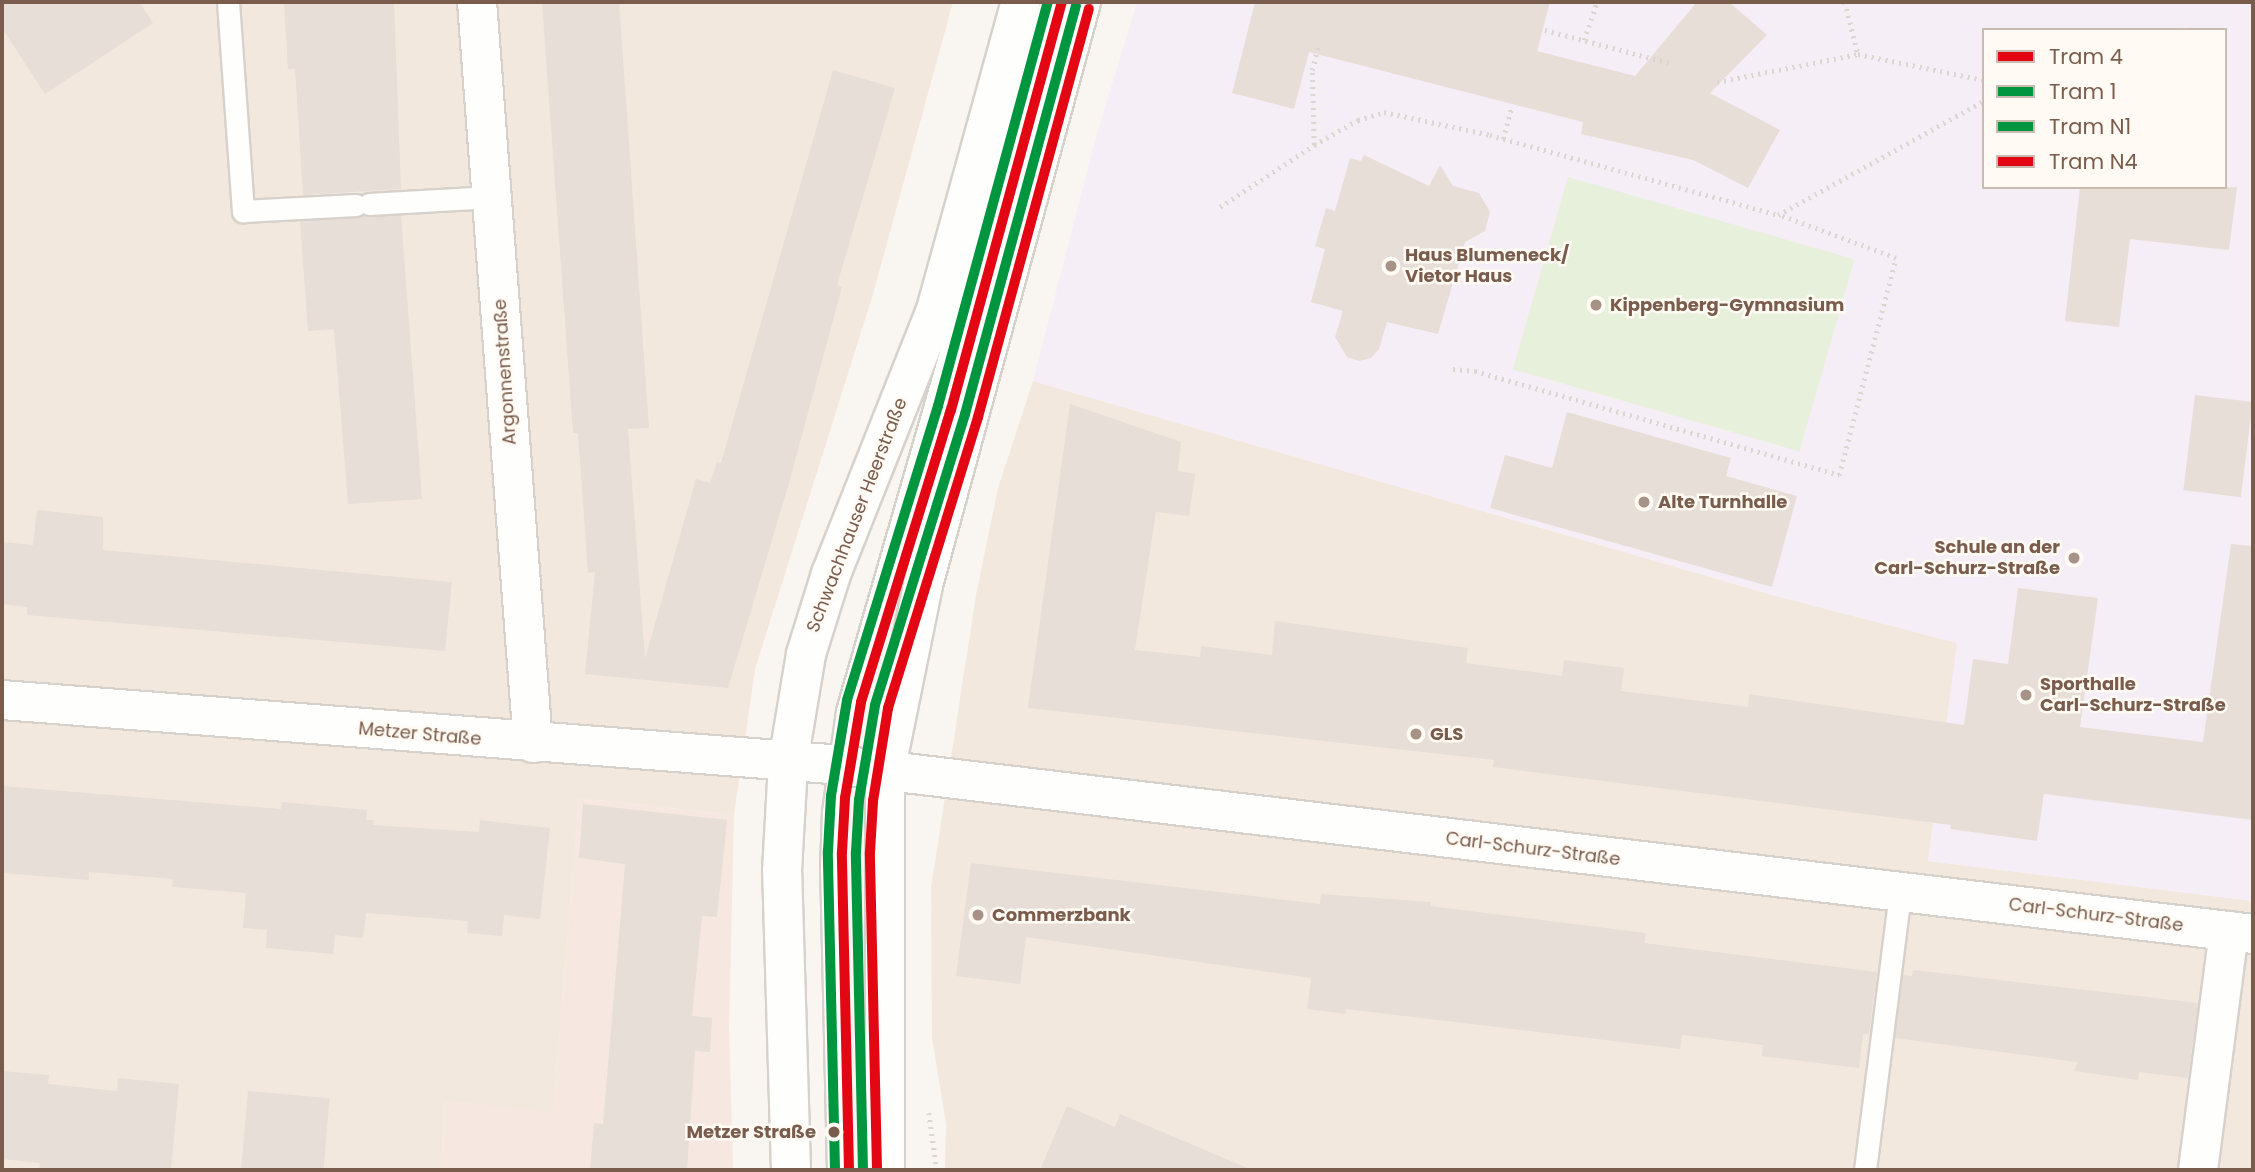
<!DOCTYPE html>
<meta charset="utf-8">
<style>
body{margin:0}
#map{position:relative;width:2255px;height:1172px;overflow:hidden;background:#f9f5f0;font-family:Poppins,sans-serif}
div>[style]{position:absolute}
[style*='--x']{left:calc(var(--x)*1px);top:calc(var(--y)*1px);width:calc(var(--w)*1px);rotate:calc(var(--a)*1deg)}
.residential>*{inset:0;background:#f2e8de}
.commercial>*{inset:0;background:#f6e8e1}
.education>*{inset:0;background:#f6eef6}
.green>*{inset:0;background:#e7f0db;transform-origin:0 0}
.building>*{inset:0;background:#e6ded7;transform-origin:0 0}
.path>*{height:4.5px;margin-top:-2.25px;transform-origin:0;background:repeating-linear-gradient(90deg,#dcd5d0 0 2px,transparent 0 7px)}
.roads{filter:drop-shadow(2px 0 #d7d1cb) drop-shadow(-2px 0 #d7d1cb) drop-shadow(0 2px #d7d1cb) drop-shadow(0 -2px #d7d1cb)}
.service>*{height:21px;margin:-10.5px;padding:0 10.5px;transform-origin:10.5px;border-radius:10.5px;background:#fefefd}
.minor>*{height:38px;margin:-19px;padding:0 19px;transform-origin:19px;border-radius:19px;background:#fefefd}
.secondary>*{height:38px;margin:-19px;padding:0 19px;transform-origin:19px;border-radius:19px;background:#fefefd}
.tram-1>*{height:10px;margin:-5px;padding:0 5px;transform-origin:5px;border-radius:5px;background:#e30613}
.tram-2>*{height:10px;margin:-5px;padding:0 5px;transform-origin:5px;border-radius:5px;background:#009640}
.tram-3>*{height:10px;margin:-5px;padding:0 5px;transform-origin:5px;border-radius:5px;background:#009640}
.tram-4>*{height:10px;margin:-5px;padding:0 5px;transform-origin:5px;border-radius:5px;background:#e30613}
.dots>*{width:19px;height:19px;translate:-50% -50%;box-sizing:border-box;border:4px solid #fffaf3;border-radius:50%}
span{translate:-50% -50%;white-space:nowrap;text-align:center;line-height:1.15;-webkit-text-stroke:5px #fffaf3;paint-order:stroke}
.poi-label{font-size:18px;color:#7a5c4d;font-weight:700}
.left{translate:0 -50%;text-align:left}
.right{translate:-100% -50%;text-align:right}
.street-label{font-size:18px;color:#7a5c4d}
.stop-label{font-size:18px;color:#7a5c4d;font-weight:700}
.frame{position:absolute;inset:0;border:4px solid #7a5c4d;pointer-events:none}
.legend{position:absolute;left:1982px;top:28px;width:245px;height:161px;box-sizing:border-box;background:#fffaf3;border:2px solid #cabbb1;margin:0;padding:9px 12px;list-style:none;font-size:21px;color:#7a5c4d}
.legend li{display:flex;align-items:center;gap:14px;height:35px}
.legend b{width:35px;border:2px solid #cabbb1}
</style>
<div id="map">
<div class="residential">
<div style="clip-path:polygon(2px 2px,953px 2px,873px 294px,755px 669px,734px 815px,579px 798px,553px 1113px,445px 1101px,441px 1170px,2px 1170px)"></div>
<div style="clip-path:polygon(1033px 381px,1776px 596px,1958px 643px,1928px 861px,2253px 901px,2253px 1170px,945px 1170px,946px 1124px,932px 1037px,931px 888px,976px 595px,998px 488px)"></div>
</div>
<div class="commercial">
<div style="clip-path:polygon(579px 798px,734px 815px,729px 1028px,733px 1170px,441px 1170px,445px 1101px,553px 1112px)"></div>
</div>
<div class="education">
<div style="clip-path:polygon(evenodd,1137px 2px,2253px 2px,2253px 901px,1928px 861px,1957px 643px,1776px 596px,1033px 381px,1096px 137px,1137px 2px,1984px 30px,2225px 30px,2225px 187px,1984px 187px,1984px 30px)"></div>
</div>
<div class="green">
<div style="left:1568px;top:177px;width:298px;height:200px;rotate:16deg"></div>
</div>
<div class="building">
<div style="clip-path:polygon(2px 2px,139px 2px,153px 23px,45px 94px,2px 28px)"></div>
<div style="clip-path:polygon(284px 2px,394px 2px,401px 189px,303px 195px,295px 69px,288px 69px)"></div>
<div style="clip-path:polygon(542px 2px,619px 2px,649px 428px,628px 429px,645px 659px,696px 479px,710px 483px,717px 462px,721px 463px,833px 70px,895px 88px,837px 285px,842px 287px,789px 483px,728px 688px,585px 674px,595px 572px,588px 573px,578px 433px,573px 433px)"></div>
<div style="clip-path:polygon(1255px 2px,1550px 2px,1537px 51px,1635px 76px,1697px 2px,1729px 2px,1767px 35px,1710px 93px,1780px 130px,1748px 188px,1693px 160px,1581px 134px,1583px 122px,1309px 52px,1294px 109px,1232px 93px)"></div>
<div style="clip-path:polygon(1364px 155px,1429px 186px,1440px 165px,1453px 186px,1479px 193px,1490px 212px,1485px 231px,1465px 242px,1438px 334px,1387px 322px,1379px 349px,1371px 358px,1359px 361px,1347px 357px,1335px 337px,1343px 311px,1311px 302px,1325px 249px,1315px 246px,1326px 208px,1335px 211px,1350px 158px,1361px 161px)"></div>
<div style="clip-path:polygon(2080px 187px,2237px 187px,2229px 250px,2130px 239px,2119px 327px,2065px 321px)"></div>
<div style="clip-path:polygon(401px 215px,422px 499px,348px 504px,334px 329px,308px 331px,300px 221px)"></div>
<div style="left:2195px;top:395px;width:58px;height:96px;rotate:7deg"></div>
<div style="clip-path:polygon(1070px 404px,1181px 442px,1178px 471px,1195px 474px,1189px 516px,1156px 512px,1135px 650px,1200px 657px,1201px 646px,1272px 655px,1275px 621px,1468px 648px,1466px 663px,1562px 676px,1564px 660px,1624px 668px,1621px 691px,1748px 707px,1749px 694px,1964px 725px,1973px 659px,2008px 664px,2018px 588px,2098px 598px,2080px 727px,2203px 742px,2231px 544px,2253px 546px,2253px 820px,2044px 794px,2037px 841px,1950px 829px,1951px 825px,1493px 767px,1494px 760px,1028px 708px)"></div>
<div style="clip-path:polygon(1567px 412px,1731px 458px,1726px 476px,1797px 496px,1772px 587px,1490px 508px,1505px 455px,1552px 468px)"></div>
<div style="clip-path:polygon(37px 510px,103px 517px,103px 550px,452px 582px,445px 651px,27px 615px,27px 607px,2px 604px,2px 542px,33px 545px)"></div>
<div style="clip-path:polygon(2px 786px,281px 809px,282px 802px,367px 810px,366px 820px,374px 820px,373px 825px,479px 832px,480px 820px,550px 828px,540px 919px,504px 915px,502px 936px,467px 933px,468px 921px,366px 913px,363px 938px,335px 935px,333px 954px,266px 948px,267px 930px,243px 928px,246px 893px,172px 887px,173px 879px,89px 872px,89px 880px,2px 873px)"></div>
<div style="clip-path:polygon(583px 804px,727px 820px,717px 917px,702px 916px,692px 1016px,712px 1018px,710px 1052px,695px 1051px,687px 1170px,590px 1170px,594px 1123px,603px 1124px,625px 864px,579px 858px)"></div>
<div style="clip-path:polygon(971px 863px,1320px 904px,1321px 894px,1431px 902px,1430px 906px,1646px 933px,1644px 943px,1877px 972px,1869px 1034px,1863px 1034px,1859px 1068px,1762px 1056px,1763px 1045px,1682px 1035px,1680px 1049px,1346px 1009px,1346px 1014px,1307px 1009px,1311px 978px,1026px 937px,1020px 984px,956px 976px)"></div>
<div style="clip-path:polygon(1913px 970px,2198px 1003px,2188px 1078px,2139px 1072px,2138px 1080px,2075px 1071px,2077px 1062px,1895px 1038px,1903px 975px,1912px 976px)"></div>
<div style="clip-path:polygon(2px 1071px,49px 1075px,48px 1084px,117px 1091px,118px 1078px,179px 1084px,171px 1170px,39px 1170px,40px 1163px,2px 1159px)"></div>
<div style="left:248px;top:1091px;width:82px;height:79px;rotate:5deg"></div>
<div style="clip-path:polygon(1067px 1106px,1115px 1127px,1120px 1114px,1252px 1170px,1040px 1170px)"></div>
</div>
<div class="path">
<div style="--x:1845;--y:2;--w:54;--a:76"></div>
<div style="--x:1545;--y:30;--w:133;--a:14.8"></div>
<div style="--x:2190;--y:30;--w:2;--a:-27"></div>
<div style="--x:1584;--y:40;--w:40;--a:-71.1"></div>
<div style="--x:1717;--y:82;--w:144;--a:-11.2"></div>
<div style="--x:1858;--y:54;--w:129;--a:11.7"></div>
<div style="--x:1503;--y:139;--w:31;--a:-75"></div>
<div style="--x:1314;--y:145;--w:75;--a:-91.5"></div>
<div style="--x:1312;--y:70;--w:24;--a:-75"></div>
<div style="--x:1220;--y:207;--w:113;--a:-33.4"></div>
<div style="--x:1314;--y:145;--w:51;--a:-29.6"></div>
<div style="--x:1358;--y:120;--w:27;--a:-17"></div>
<div style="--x:1384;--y:112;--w:108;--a:12.2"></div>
<div style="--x:1490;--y:135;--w:299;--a:15.5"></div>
<div style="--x:1778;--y:215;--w:235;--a:-29"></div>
<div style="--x:1453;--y:369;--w:22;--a:5"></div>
<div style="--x:1475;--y:371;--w:379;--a:15.9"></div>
<div style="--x:1839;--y:475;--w:224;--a:-75.3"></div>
<div style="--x:1896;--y:258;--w:125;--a:-159.8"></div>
<div style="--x:929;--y:1113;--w:58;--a:82"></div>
</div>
<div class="roads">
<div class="service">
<div style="--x:228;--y:2;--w:210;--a:85.9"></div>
<div style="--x:243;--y:211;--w:113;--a:-3"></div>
<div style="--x:369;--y:204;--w:123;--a:-3.3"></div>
<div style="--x:838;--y:1170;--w:299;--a:-91.3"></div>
<div style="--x:831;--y:871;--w:59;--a:-88.1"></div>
<div style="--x:833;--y:812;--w:102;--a:-82.1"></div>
<div style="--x:847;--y:711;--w:738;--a:-73.95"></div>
<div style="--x:1865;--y:1170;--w:279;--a:-82.8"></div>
</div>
<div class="minor">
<div style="--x:477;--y:2;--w:743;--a:85.68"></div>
<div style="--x:2;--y:700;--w:830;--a:4.42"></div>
<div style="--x:830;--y:764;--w:1433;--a:6.81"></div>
<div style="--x:2198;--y:1170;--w:241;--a:-82.6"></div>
</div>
<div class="secondary">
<div style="--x:791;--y:1170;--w:299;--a:-91.7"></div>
<div style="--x:782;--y:871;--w:109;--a:-86.8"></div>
<div style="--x:788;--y:762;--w:109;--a:-80.5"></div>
<div style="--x:806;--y:654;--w:84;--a:-72.6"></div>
<div style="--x:831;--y:574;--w:284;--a:-68.3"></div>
<div style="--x:936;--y:310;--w:320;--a:-74.6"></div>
<div style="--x:885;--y:1170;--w:398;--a:-90"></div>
<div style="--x:885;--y:772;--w:195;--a:-78.5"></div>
<div style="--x:924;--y:581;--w:600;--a:-74.83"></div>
</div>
</div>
<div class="tram-1">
<div style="--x:849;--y:1170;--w:318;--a:-91.3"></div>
<div style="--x:842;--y:852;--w:54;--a:-86.8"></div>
<div style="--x:845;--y:798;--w:97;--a:-80.5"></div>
<div style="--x:861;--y:702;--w:306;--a:-72.9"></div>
<div style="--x:951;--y:410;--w:423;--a:-74.8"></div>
</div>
<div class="tram-2">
<div style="--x:863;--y:1170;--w:318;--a:-91.3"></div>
<div style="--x:856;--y:852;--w:52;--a:-86.7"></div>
<div style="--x:859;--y:800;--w:96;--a:-80.4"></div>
<div style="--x:875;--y:705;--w:305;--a:-72.8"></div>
<div style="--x:965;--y:414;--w:423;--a:-74.8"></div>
</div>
<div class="tram-3">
<div style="--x:835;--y:1170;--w:319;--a:-91.3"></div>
<div style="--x:828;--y:851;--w:55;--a:-86.9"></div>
<div style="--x:831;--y:796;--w:97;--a:-80.5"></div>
<div style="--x:847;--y:700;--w:308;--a:-72.8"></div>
<div style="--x:938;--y:406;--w:419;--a:-74.8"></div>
</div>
<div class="tram-4">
<div style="--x:877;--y:1169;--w:317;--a:-91.3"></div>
<div style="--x:870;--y:852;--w:51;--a:-86.6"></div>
<div style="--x:873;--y:801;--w:94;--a:-80.8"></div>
<div style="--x:888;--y:708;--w:305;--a:-72.8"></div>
<div style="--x:978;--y:417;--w:423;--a:-74.8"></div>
</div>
<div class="dots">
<div style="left:1391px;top:266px;background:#a69286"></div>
<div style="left:1596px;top:305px;background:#a69286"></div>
<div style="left:1644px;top:502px;background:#a69286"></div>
<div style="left:2074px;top:558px;background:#a69286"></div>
<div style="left:2026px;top:695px;background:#a69286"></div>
<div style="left:1416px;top:734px;background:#a69286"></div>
<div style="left:978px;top:915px;background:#a69286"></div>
<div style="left:834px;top:1132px;background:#7a5c4d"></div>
</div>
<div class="poi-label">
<span class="left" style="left:1405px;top:266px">Haus Blumeneck/<br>Vietor Haus</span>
<span class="left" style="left:1610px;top:305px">Kippenberg-Gymnasium</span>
<span class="left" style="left:1658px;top:502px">Alte Turnhalle</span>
<span class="right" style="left:2060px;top:558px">Schule an der<br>Carl-Schurz-Straße</span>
<span class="left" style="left:2040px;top:695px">Sporthalle<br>Carl-Schurz-Straße</span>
<span class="left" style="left:1430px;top:734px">GLS</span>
<span class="left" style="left:992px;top:915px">Commerzbank</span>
</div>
<div class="street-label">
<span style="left:505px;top:372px;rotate:-94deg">Argonnenstraße</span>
<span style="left:857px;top:515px;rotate:-69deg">Schwachhauser Heerstraße</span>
<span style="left:420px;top:734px;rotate:5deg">Metzer Straße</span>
<span style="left:1533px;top:849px;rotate:7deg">Carl-Schurz-Straße</span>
<span style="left:2096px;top:915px;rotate:7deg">Carl-Schurz-Straße</span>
</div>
<div class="stop-label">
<span class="right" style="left:816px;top:1132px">Metzer Straße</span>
</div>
<div class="frame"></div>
<ul class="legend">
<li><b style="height:9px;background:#e30613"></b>Tram 4</li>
<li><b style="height:9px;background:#009640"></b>Tram 1</li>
<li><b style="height:9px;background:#009640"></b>Tram N1</li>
<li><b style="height:9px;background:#e30613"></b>Tram N4</li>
</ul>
</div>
